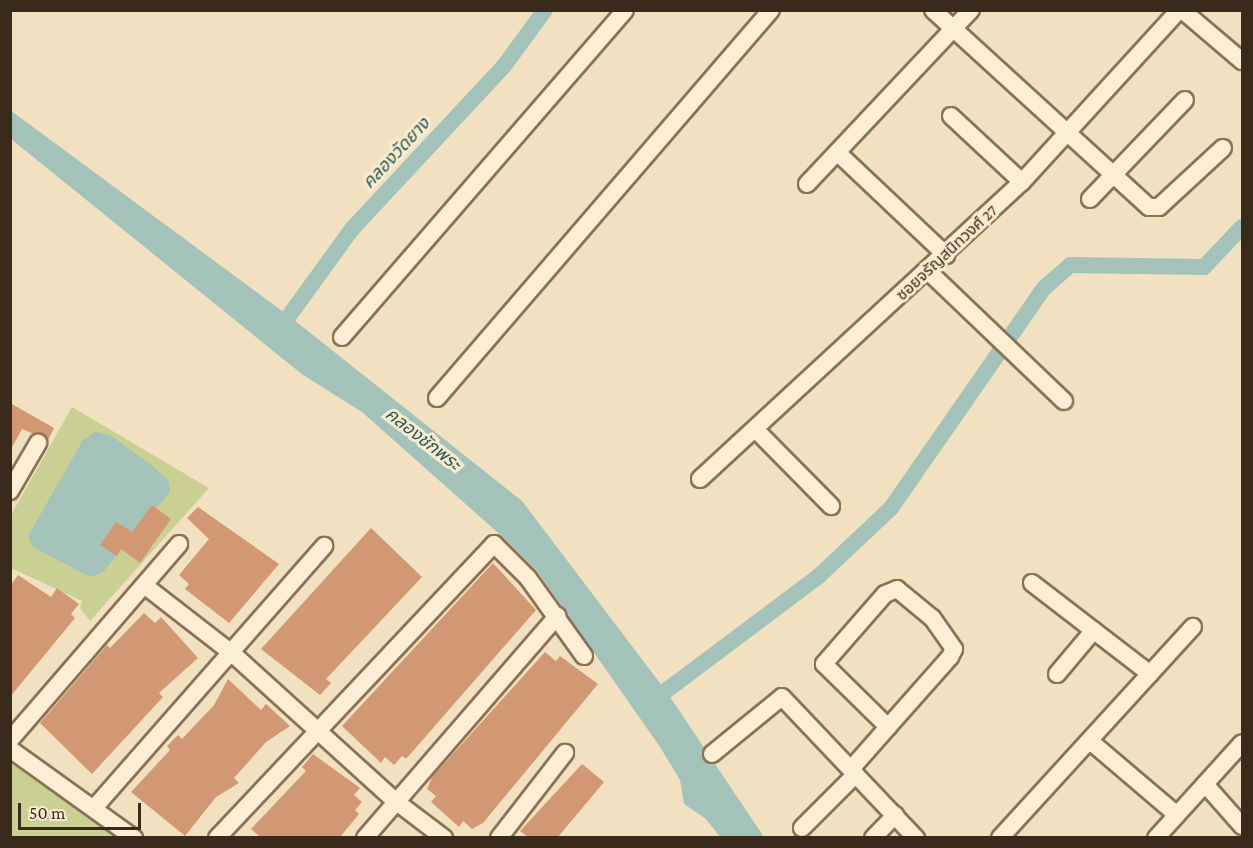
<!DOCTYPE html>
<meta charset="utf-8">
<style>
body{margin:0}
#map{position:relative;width:1253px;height:848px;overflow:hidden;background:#f1e1c0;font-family:"Crimson Pro","Noto Sans Thai",serif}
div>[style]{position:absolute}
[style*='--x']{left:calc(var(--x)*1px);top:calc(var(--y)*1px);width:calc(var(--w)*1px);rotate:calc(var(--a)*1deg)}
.green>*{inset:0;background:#cad093}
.water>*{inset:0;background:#a3c2b9}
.canal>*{height:16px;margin:-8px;padding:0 8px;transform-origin:8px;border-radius:8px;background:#a3c2b9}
.building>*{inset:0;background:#d29873}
.roads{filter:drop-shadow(2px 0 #8b7156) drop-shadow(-2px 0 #8b7156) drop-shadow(0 2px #8b7156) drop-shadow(0 -2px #8b7156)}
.minor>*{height:16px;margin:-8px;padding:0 8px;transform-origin:8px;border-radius:8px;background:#fbeed4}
span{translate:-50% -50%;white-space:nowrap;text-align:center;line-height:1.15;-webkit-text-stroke:6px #f8ebd0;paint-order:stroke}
.street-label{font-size:16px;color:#3a2a1c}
.water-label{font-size:18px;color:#2a5a56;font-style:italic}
.frame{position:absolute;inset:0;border:12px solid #3a2a1c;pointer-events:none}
.scale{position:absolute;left:18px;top:803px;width:123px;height:27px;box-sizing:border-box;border:3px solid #3a2a1c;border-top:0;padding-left:8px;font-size:18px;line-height:21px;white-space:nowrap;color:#3a2a1c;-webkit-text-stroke:4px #f8ebd0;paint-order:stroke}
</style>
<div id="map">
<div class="green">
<div style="clip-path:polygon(72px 407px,209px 488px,90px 621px,80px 608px,82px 601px,11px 568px,11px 515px)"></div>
<div style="clip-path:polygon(10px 763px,64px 796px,120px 837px,11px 837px)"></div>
</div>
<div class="water">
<div style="clip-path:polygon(10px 110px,289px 316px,522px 501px,666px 691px,764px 837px,720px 837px,706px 819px,684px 804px,680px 780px,660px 747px,537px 571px,505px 539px,362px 412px,303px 375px,11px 139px)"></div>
<div style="clip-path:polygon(95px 432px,110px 435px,150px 464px,168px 480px,170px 492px,103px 572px,90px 577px,33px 547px,28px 536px,83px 440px)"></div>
</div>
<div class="canal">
<div style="--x:281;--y:327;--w:121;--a:-54.1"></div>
<div style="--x:352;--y:229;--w:223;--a:-47"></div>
<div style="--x:504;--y:66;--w:69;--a:-53.8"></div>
<div style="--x:655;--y:699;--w:206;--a:-36.9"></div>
<div style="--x:820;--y:575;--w:98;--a:-43.3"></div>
<div style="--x:891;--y:508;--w:268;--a:-55.2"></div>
<div style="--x:1044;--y:288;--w:35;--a:-41"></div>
<div style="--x:1070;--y:265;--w:134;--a:0.9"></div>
<div style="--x:1204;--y:267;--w:55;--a:-46.5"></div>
</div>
<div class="building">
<div style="clip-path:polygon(10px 403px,54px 428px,48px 440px,22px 429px,10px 451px)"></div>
<div style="clip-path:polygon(152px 505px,171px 519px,140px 563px,121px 549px,117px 556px,100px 545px,116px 522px,132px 532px)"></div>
<div style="clip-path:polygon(198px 507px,279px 564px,229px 623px,185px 589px,189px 584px,179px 575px,209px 539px,187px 518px)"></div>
<div style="clip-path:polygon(371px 528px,422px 577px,326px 679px,331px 683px,320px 695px,261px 649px)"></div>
<div style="clip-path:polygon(493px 563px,536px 610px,406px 759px,402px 756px,394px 765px,385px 757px,381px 763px,342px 726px)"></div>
<div style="clip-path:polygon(18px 575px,51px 597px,57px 588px,79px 604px,71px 614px,75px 618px,10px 697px,10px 586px)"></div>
<div style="clip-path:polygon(144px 613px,155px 623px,161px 617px,198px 658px,159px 693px,163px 697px,92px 774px,40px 723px,107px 645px,110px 648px)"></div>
<div style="clip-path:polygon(545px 652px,556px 661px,560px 656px,598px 684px,483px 823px,472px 829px,463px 821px,459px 827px,431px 802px,436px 796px,427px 789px,432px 777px)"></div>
<div style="clip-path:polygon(228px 679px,261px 710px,266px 704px,290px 726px,266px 742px,234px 778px,239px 783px,216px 797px,185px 836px,131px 792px,170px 750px,167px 746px,178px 735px,182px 739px,214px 705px)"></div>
<div style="clip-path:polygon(313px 754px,360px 788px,354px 795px,362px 802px,355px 810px,359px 814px,340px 837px,260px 837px,251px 829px,306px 771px,302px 767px)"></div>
<div style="clip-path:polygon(582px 764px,604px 782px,558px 837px,528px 837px,520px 831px)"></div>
</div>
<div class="roads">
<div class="minor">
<div style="--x:933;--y:10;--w:292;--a:42.4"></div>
<div style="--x:1149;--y:207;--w:10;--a:0"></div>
<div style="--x:1159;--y:207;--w:87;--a:-42.7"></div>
<div style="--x:1182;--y:10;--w:79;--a:40.4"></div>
<div style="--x:951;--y:116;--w:97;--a:42.9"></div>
<div style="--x:838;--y:153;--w:149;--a:43.4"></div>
<div style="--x:807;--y:184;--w:239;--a:-46.7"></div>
<div style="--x:1090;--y:199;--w:137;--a:-46.2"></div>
<div style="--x:928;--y:271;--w:188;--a:43.7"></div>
<div style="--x:342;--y:337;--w:432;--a:-49.1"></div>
<div style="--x:437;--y:398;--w:512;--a:-49.28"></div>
<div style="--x:756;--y:430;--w:107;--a:45.4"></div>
<div style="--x:700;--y:479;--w:438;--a:-42.7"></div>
<div style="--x:1022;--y:182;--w:233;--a:-47.6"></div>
<div style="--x:10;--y:491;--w:56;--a:-59.7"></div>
<div style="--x:1032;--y:583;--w:149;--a:37.6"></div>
<div style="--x:144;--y:585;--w:113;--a:37.8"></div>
<div style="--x:233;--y:654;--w:217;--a:42.2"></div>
<div style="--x:394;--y:800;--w:63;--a:37.2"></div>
<div style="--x:1057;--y:674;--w:57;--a:-49.9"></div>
<div style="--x:10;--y:740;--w:259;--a:-49.2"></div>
<div style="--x:1090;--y:741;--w:114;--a:40.4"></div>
<div style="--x:10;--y:749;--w:153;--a:35.7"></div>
<div style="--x:712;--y:754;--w:90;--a:-39.2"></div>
<div style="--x:782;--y:697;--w:195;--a:46.5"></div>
<div style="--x:851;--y:769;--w:56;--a:-48.6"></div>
<div style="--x:888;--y:727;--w:94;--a:-48.5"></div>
<div style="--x:950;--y:657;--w:9;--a:-63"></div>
<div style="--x:954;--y:649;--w:38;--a:-125"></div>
<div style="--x:932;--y:618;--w:45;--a:-140.4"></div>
<div style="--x:897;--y:589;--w:13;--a:157"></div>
<div style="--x:885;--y:594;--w:93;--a:131.1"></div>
<div style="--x:824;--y:664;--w:90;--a:44.5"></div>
<div style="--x:1205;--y:784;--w:56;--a:48.6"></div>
<div style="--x:94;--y:808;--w:349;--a:-48.7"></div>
<div style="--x:802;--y:828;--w:76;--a:-45"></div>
<div style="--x:217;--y:838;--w:404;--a:-46.7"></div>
<div style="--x:494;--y:544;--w:48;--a:45"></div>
<div style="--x:528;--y:578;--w:96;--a:54.3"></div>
<div style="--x:365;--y:838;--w:294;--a:-49.1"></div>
<div style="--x:499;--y:838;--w:108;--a:-52.2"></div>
<div style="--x:873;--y:838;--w:32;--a:-46"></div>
<div style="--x:1000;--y:838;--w:286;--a:-47.6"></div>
<div style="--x:1156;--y:838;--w:128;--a:-47.8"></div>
</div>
</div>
<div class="street-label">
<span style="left:947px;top:253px;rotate:-43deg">ซอยจรัญสนิทวงศ์ 27</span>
</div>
<div class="water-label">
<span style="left:396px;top:153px;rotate:-47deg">คลองวัดยาง</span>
<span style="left:423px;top:439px;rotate:38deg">คลองชักพระ</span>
</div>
<div class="frame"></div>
<div class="scale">50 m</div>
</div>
